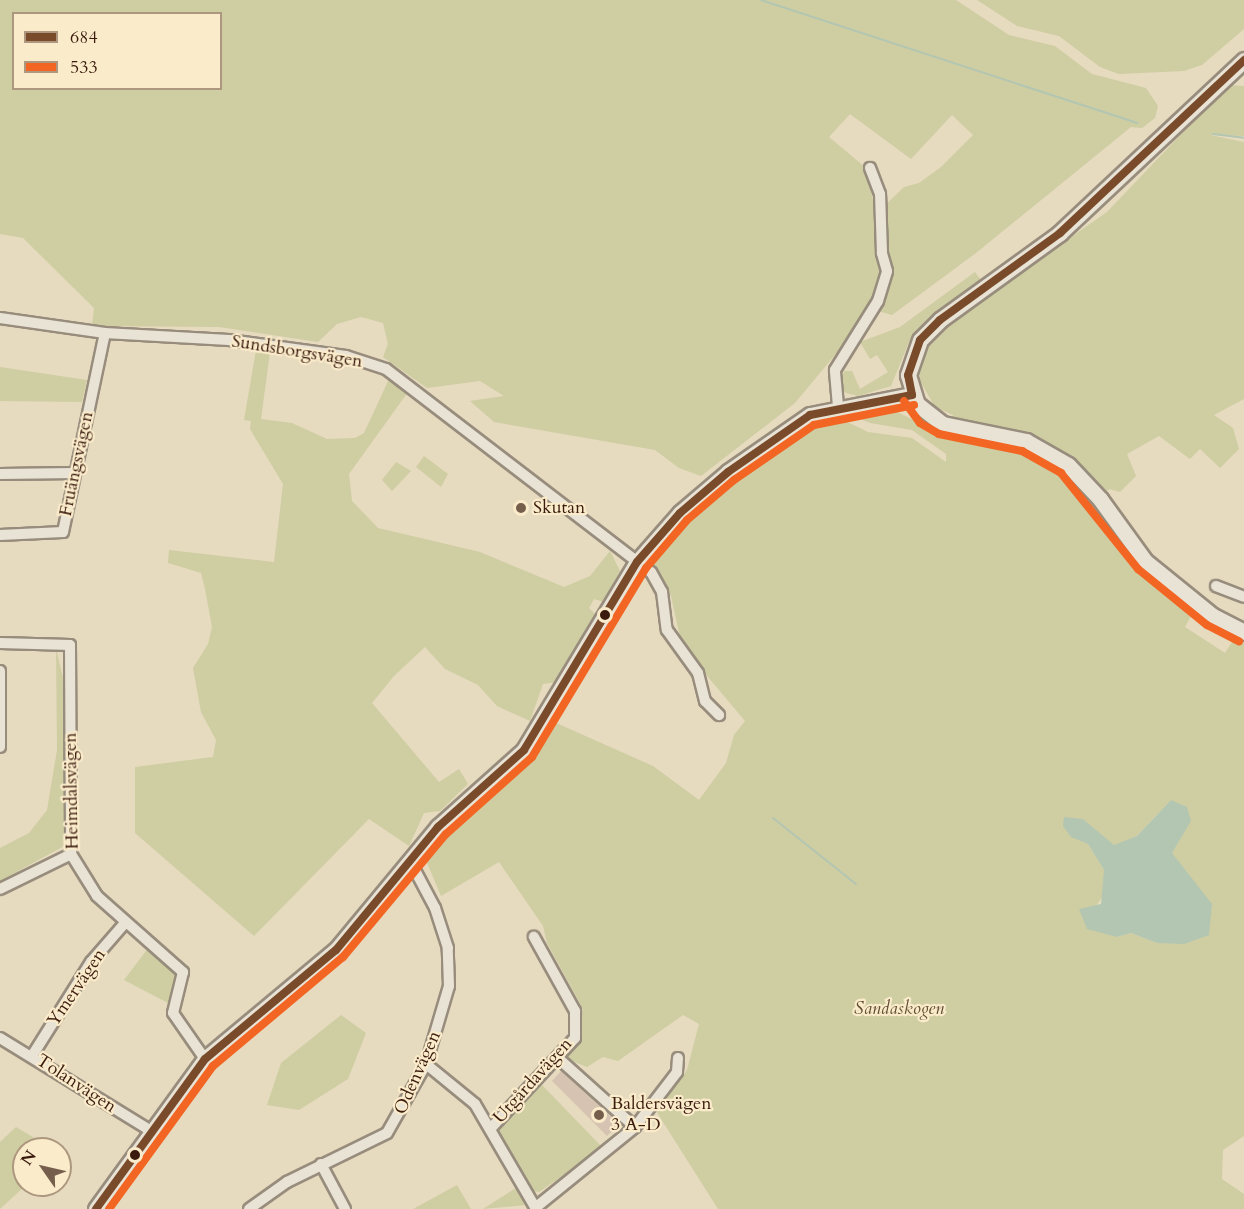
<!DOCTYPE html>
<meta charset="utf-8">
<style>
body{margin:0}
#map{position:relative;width:1244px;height:1209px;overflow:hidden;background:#e6dabf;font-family:Cardo,serif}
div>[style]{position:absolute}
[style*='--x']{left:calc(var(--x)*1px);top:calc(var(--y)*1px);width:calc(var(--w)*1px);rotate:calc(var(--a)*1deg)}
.green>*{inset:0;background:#cfcda2}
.water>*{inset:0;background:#b3c6b2}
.stream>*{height:2px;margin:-1px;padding:0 1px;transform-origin:1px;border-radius:1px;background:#b3c6b2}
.building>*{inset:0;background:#d6c3b1}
.roads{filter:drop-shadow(2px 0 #988d7d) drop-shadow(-2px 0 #988d7d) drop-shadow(0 2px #988d7d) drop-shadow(0 -2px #988d7d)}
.street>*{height:10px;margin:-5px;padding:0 5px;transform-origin:5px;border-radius:5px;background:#e9e3d6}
.secondary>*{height:15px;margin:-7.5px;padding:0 7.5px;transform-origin:7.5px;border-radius:7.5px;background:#e9e3d6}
.bus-1>*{height:8px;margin:-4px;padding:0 4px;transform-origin:4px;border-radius:4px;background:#7a4b2a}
.bus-2>*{height:8px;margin:-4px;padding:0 4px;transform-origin:4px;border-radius:4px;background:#f26522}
.dots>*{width:16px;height:16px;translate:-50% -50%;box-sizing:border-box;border:3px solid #faebca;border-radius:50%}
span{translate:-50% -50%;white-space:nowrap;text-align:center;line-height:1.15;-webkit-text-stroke:4.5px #faebca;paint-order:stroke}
.street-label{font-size:18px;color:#3a1b0e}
.poi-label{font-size:18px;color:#3a1b0e}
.left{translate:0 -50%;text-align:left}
.park-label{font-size:18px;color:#614d33;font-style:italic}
.legend{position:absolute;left:12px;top:12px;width:210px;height:78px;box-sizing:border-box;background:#faebca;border:2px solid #ad987f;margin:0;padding:8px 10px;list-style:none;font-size:18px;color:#3a1b0e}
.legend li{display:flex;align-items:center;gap:12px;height:30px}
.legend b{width:30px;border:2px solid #ad987f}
.north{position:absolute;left:12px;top:1137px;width:60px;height:60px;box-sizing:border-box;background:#faebca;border:2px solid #ad987f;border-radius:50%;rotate:304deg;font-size:16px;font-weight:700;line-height:24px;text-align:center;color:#3a1b0e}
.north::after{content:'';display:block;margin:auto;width:21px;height:27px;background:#765e4c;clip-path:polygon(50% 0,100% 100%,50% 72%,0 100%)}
</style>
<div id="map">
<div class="green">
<div style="clip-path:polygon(evenodd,0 0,956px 0,1009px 35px,1055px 46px,1092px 74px,1146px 88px,1158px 106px,1155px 118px,1142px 128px,1131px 127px,976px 253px,892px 315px,878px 311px,854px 332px,795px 403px,701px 476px,679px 468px,655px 450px,494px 422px,470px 401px,504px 396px,480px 381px,427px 388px,383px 357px,388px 344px,383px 323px,361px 317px,337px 324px,318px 342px,219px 327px,92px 326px,94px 308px,23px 238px,0 234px,0 0,14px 14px,220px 14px,220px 88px,14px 88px,14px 14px,0 0,850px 114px,911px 159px,952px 115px,973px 135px,941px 167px,919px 183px,904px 187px,876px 214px,866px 168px,829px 137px,850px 114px)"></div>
<div style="clip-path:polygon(977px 0,1244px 0,1244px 29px,1202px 65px,1184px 71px,1119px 74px,1100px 67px,1059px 36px,1017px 26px)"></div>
<div style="clip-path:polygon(evenodd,1228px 85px,1244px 86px,1244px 136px,1210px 135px,1244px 142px,1244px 399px,1214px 415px,1233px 428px,1239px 449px,1220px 468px,1200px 449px,1190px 459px,1159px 436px,1127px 454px,1136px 476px,1120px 492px,1109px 489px,1094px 504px,1135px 562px,1204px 618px,1202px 623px,1191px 616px,1185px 627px,1225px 653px,1232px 642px,1217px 632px,1221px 628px,1244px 636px,1244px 1136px,1223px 1150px,1222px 1179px,1244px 1194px,1244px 1209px,718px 1209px,656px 1111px,687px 1070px,699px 1024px,683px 1015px,618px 1061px,603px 1057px,587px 1067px,564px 1058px,577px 1040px,583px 1009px,547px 943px,543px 926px,499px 862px,441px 896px,423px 853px,554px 722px,653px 766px,699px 800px,726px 763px,734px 735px,745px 721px,682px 646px,671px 596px,653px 565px,655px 552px,714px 493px,803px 426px,841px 419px,868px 432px,912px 438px,946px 462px,946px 454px,912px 430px,870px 423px,844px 412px,895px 411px,949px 437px,953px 415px,935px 407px,919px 379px,920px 359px,928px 343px,950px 321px,1107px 212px,1228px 85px,1171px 800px,1190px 821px,1171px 853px,1184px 871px,1157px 943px,1131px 933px,1117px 937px,1079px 909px,1094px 909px,1105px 893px,1104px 870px,1088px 844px,1083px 819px,1114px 846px,1137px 836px,1171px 800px)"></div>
<div style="clip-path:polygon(975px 272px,983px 283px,920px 328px,909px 342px,891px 386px,858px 396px,843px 392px,839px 379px,845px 371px,852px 371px,860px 389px,888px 372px,877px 355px,870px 359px,860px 342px,900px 327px)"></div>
<div style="clip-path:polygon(256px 350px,270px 352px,261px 419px,292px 423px,327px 439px,355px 438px,364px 433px,390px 377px,408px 392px,349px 474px,352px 501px,378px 528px,480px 552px,564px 587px,590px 576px,610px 551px,620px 571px,604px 602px,594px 599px,589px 608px,596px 615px,558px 682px,543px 684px,530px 721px,497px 706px,478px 685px,445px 669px,425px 647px,394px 676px,372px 703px,439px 782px,459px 769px,468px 784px,440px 811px,424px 813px,409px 846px,369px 819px,254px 936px,135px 833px,135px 767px,213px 757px,216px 740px,201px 712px,193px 668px,208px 644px,212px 627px,205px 589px,201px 573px,168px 563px,169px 550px,274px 562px,283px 484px,250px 429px,251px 421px,244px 420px)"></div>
<div style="clip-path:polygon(0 367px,87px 380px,82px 402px,0 401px)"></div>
<div style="clip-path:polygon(424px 456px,448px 474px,441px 487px,416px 467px)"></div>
<div style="clip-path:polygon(396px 462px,411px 471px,392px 491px,382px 480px)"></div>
<div style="clip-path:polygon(56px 649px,66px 690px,66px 845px,0 881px,0 848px,29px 833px,47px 810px,57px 750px)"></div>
<div style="clip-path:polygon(149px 947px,179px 972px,168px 1003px,124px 980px)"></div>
<div style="clip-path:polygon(341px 1015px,366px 1033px,348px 1079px,299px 1110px,267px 1105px,281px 1063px)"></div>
<div style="clip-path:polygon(540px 1083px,603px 1148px,539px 1192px,533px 1191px,499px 1131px)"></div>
<div style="clip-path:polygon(16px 1127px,53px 1149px,24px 1149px,26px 1185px,0 1209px,0 1142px)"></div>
<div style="clip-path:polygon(457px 1185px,471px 1209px,413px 1209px)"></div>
<div style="clip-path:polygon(516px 1188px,526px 1205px,483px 1209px)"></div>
</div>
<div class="water">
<div style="clip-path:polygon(1171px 800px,1187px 807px,1191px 821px,1172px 853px,1212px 904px,1209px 935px,1184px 944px,1157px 943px,1131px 933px,1117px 937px,1087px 929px,1079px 909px,1101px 904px,1104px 870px,1088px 844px,1071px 837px,1063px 826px,1064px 817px,1083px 819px,1114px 845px,1137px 836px)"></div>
</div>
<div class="stream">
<div style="--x:761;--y:0;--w:396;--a:18.1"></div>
<div style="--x:1213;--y:134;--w:31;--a:7"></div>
<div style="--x:773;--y:818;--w:106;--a:38.5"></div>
</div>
<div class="building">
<div style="clip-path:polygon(561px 1071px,619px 1124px,607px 1136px,552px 1081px)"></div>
</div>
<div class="roads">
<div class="street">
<div style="--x:0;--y:318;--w:106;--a:8.1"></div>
<div style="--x:105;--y:333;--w:124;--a:3.2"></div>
<div style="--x:229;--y:340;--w:118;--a:7.8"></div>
<div style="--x:346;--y:356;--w:42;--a:18"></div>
<div style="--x:386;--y:369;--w:334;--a:37.5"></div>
<div style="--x:651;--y:572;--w:23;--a:61"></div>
<div style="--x:662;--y:592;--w:38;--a:83"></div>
<div style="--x:667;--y:630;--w:53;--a:54.2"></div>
<div style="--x:698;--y:673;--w:29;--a:76"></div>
<div style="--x:705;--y:701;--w:20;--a:45"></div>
<div style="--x:838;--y:406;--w:36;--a:-95"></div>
<div style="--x:835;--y:370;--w:81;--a:-58.1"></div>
<div style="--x:878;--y:301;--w:31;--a:-73"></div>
<div style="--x:887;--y:271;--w:19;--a:-106"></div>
<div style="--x:882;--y:253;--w:59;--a:-91.9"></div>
<div style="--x:880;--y:194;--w:28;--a:-111"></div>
<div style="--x:0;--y:474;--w:75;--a:-0.8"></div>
<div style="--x:0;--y:535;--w:63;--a:-2.7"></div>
<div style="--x:63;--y:532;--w:203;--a:-78.1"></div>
<div style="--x:1216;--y:586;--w:30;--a:21"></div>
<div style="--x:0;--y:643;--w:70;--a:1.6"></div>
<div style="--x:70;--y:645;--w:209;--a:89.7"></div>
<div style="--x:71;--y:854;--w:49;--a:58.2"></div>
<div style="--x:97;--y:896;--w:115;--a:41.5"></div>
<div style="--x:183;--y:972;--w:42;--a:103.7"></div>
<div style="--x:173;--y:1013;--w:56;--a:55.2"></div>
<div style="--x:0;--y:671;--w:76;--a:90"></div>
<div style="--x:0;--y:889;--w:79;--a:-26.2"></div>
<div style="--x:0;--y:1038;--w:177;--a:31.6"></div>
<div style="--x:32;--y:1056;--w:111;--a:-57.9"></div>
<div style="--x:91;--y:962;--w:52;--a:-48.9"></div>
<div style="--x:558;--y:1058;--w:103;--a:41.9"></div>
<div style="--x:426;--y:1064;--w:63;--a:39.2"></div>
<div style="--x:475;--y:1104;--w:121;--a:59.8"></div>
<div style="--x:491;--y:1128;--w:123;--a:-47"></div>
<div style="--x:575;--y:1038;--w:27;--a:-90"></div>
<div style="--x:575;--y:1011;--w:85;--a:-119"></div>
<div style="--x:321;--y:1164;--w:51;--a:61.9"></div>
<div style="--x:535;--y:1208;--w:129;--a:-39"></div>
<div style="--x:635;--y:1127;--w:69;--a:-52.6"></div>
<div style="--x:677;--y:1072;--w:14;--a:-86"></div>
<div style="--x:249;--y:1209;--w:47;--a:-35.4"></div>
<div style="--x:287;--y:1182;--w:111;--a:-26.1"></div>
<div style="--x:387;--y:1133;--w:79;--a:-60.5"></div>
<div style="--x:426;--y:1064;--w:81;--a:-73.6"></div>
<div style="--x:449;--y:986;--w:38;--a:-92"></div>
<div style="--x:448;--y:948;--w:42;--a:-108"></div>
<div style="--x:435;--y:908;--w:53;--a:-118"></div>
</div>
<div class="secondary">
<div style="--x:1244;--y:60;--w:253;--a:136.8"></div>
<div style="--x:1060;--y:233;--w:148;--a:144.1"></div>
<div style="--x:940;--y:320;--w:28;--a:135"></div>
<div style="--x:920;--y:340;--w:37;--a:109"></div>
<div style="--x:908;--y:375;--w:30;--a:73"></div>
<div style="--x:917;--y:404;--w:33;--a:38"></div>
<div style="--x:943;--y:424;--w:85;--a:11.6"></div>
<div style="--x:1026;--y:441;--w:48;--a:29.7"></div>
<div style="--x:1068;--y:465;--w:47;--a:46.7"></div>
<div style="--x:1100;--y:499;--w:77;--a:54"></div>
<div style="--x:1145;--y:561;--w:87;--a:39"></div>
<div style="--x:1213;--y:616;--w:35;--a:27"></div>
<div style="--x:96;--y:1209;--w:185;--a:-54"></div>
<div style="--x:205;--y:1059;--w:170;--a:-39.8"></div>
<div style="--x:336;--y:950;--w:160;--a:-50.3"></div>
<div style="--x:438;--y:827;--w:115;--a:-41.8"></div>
<div style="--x:524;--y:750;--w:219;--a:-59"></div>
<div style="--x:637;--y:562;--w:65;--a:-48.7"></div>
<div style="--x:680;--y:513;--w:63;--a:-40.5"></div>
<div style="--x:728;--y:472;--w:100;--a:-34.8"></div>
<div style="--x:810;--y:415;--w:104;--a:-11.1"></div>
</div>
</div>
<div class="bus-1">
<div style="--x:912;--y:395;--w:20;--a:-101"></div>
<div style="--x:908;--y:375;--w:37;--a:-71"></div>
<div style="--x:920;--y:340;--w:28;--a:-45"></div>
<div style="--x:940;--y:320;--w:148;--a:-35.9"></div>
<div style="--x:1060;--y:233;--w:253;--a:-43.2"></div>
<div style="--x:96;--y:1209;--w:185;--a:-54"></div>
<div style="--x:205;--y:1059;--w:170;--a:-39.8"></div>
<div style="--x:336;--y:950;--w:160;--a:-50.3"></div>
<div style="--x:438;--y:827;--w:115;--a:-41.8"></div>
<div style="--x:524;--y:750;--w:219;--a:-59"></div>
<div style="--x:637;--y:562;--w:65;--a:-48.7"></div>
<div style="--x:680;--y:513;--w:63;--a:-40.5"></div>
<div style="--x:728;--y:472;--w:100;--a:-34.8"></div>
<div style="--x:810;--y:415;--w:104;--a:-11.1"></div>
</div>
<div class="bus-2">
<div style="--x:904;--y:401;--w:27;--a:54"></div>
<div style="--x:920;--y:423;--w:22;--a:30"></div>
<div style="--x:939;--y:434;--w:85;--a:11.6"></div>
<div style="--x:1022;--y:451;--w:45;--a:29.4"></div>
<div style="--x:1061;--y:473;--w:123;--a:51.3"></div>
<div style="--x:1138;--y:569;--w:89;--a:39.1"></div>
<div style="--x:1207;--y:625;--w:36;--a:27"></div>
<div style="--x:109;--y:1209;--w:177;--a:-54"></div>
<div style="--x:213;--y:1066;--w:170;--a:-40"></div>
<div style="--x:343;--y:957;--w:160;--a:-50.1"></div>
<div style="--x:446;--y:834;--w:115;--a:-41.8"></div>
<div style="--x:532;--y:757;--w:221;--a:-58.9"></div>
<div style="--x:646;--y:568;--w:63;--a:-49.5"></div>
<div style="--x:687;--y:520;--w:62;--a:-40.4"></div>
<div style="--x:734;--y:480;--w:97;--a:-34.5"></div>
<div style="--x:814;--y:425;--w:102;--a:-11.3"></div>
</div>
<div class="dots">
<div style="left:521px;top:508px;background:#765e4c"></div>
<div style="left:605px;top:615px;background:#3a1b0e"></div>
<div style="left:599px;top:1115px;background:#765e4c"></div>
<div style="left:135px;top:1155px;background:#3a1b0e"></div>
</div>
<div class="street-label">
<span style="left:297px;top:352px;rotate:9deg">Sundsborgsvägen</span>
<span style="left:77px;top:464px;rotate:-78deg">Fruängsvägen</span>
<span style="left:72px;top:791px;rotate:-91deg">Heimdalsvägen</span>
<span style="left:77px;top:988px;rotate:-56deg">Ymervägen</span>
<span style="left:418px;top:1073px;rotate:-66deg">Odenvägen</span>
<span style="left:533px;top:1081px;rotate:-48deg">Utgårdavägen</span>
<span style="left:76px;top:1084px;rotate:33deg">Tolanvägen</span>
</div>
<div class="poi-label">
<span class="left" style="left:533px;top:508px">Skutan</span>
<span class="left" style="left:611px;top:1115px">Baldersvägen<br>3 A-D</span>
</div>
<div class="park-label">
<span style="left:899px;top:1009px">Sandaskogen</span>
</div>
<ul class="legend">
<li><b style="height:8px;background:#7a4b2a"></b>684</li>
<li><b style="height:8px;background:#f26522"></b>533</li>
</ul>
<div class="north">N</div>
</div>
